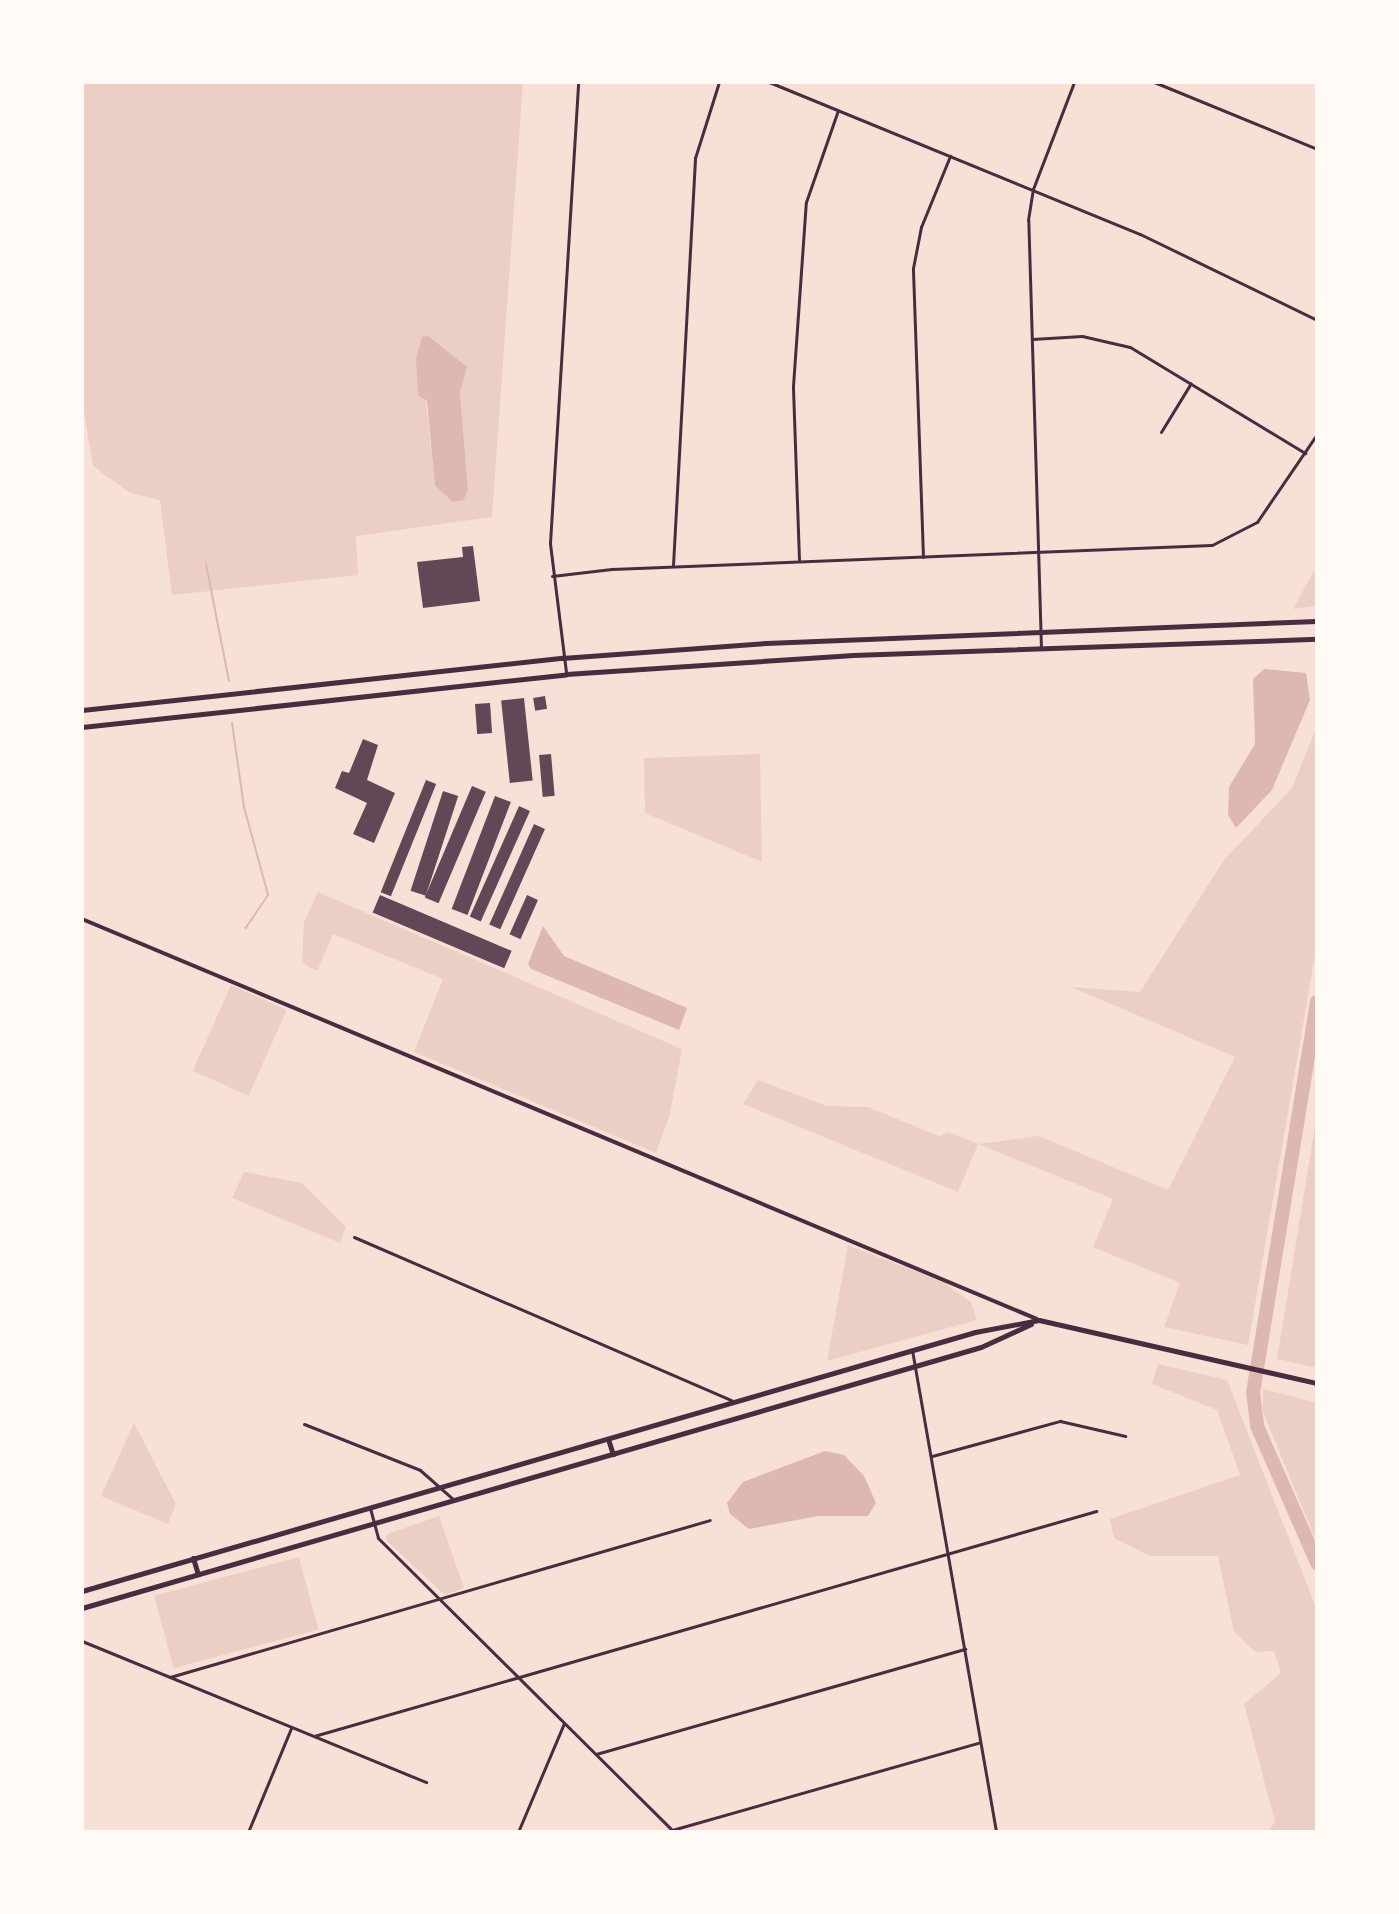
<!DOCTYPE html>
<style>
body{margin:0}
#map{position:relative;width:1399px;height:1914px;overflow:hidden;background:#f7e1d7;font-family:"Space Grotesk",sans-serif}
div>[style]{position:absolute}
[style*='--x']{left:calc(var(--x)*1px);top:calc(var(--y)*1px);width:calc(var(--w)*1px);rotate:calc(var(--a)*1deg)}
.green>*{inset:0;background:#ebcfc5;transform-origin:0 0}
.water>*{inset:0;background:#dcb8b0}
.stream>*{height:2px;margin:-1px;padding:0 1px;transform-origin:1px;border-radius:1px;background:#dcb8b0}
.river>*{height:14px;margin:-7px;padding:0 7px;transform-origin:7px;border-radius:7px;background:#dcb8b0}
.building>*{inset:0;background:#644757;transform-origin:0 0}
.minor>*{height:3px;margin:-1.5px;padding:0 1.5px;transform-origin:1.5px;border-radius:1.5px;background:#4a2c40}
.tertiary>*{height:4px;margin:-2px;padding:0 2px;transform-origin:2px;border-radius:2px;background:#4a2c40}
.secondary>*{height:5px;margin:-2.5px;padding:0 2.5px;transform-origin:2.5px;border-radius:2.5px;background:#4a2c40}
.primary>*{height:5px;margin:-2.5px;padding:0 2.5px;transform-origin:2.5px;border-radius:2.5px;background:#4a2c40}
span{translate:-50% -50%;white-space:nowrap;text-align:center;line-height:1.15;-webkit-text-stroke:7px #fffaf5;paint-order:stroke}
.frame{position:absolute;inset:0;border:84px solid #fffaf5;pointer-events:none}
</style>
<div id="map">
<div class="green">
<div style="clip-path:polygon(evenodd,82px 82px,523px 82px,492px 517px,356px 536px,358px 575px,172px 595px,160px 500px,130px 493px,93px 466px,82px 401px,82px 82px,467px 367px,460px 393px,468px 488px,464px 500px,453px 502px,435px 486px,426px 401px,467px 367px)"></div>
<div style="clip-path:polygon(1317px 565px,1317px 606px,1293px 609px)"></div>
<div style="clip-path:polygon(1317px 726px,1317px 943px,1248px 1345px,1164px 1327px,1180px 1283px,1093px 1247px,1113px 1199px,978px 1144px,958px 1192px,743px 1104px,758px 1080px,827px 1106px,868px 1107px,939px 1136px,949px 1132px,978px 1144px,1039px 1136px,1168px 1190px,1235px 1057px,1071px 987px,1140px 992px,1224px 860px,1292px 788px)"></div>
<div style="clip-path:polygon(760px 754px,762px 862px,645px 813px,644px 758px)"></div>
<div style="clip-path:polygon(318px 892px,682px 1049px,670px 1114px,656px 1153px,414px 1052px,443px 979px,333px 934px,317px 971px,302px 963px,304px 922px)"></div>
<div style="left:231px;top:985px;width:61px;height:94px;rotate:24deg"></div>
<div style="clip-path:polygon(1317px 1114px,1317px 1368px,1277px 1359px)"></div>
<div style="clip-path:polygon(244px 1172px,302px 1183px,346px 1227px,340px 1243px,232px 1198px)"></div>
<div style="clip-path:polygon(848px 1245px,943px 1282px,971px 1302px,977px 1320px,827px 1361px)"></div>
<div style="clip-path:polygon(1158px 1364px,1227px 1380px,1317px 1610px,1317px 1832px,1268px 1832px,1275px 1822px,1244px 1704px,1281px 1673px,1274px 1651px,1256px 1652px,1234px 1632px,1218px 1556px,1150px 1556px,1114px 1538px,1110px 1519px,1240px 1475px,1217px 1410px,1152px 1384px)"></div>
<div style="clip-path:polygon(1263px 1389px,1317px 1403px,1317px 1543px,1263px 1412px)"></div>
<div style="clip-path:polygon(134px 1423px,176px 1504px,168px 1524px,101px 1496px)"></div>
<div style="clip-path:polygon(439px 1516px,464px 1588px,445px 1595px,386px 1540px,387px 1534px)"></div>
<div style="left:299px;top:1557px;width:75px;height:150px;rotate:75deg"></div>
</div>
<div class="water">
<div style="clip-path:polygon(428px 336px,467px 367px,460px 393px,468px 489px,464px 500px,453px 502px,435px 486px,427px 401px,418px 395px,416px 359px,422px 337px)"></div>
<div style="clip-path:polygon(1264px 669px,1306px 673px,1310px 700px,1272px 790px,1236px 828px,1228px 815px,1229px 787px,1255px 744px,1253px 679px)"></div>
<div style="clip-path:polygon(543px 926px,564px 956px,687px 1008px,679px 1030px,531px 969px,528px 964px)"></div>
<div style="clip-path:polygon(825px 1451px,844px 1455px,864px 1476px,876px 1503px,868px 1516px,818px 1516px,749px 1529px,730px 1514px,727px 1503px,743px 1482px)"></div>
</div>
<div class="stream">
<div style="--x:206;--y:564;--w:119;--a:78.9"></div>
<div style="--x:232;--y:723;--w:85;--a:81.9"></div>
<div style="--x:244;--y:807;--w:91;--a:74.7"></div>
<div style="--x:268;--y:895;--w:40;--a:124"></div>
</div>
<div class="river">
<div style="--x:1317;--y:1002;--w:395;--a:99.3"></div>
<div style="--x:1253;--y:1392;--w:34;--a:83"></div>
<div style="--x:1257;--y:1426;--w:150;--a:66.3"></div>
</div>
<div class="building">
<div style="clip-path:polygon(473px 546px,480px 601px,423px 608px,417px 562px,463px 557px,462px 547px)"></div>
<div style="left:545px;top:696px;width:13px;height:12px;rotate:81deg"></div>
<div style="left:524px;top:698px;width:83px;height:23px;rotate:84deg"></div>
<div style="left:490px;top:703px;width:30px;height:15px;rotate:86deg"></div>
<div style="clip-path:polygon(363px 739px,378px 745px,367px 780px,395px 793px,374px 843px,353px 834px,367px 803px,335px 788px,342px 771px,349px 773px)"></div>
<div style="left:551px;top:754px;width:42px;height:12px;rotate:85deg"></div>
<div style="left:426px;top:780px;width:11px;height:121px;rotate:22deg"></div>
<div style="left:472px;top:786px;width:15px;height:121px;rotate:23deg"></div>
<div style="left:443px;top:791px;width:16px;height:105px;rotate:18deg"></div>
<div style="left:495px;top:796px;width:17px;height:121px;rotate:21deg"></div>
<div style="left:519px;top:806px;width:12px;height:121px;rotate:24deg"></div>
<div style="left:534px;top:824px;width:12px;height:110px;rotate:24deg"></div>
<div style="left:380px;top:895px;width:143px;height:19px;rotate:23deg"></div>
<div style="left:527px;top:895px;width:12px;height:43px;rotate:24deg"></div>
</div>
<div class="minor">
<div style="--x:769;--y:82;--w:401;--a:22.3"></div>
<div style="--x:1140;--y:234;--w:197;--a:25.9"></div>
<div style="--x:1154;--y:82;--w:176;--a:22.3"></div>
<div style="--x:1032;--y:339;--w:50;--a:-3.4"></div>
<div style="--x:1082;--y:336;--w:49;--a:12.9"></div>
<div style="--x:1130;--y:347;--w:205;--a:31.2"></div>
<div style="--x:1161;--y:432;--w:57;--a:-58.5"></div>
<div style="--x:923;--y:557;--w:289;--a:-92"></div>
<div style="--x:913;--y:268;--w:42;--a:-79"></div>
<div style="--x:921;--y:227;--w:77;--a:-67.8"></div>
<div style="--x:799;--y:560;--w:174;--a:-92"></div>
<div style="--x:793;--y:386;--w:184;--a:-86"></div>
<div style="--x:806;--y:202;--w:97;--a:-70.8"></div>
<div style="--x:673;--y:565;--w:408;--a:-86.9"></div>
<div style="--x:695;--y:158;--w:80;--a:-72.5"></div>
<div style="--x:552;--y:576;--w:60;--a:-6.7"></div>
<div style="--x:612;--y:569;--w:600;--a:-2.29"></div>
<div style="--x:1212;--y:545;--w:51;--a:-27.1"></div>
<div style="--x:1257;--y:522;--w:107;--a:-55.7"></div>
<div style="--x:1041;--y:648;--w:428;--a:-91.7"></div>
<div style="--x:1028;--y:220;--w:31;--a:-81"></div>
<div style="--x:1033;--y:189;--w:115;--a:-69"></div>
<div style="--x:566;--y:672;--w:130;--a:-97.1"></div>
<div style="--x:550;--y:543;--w:462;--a:-86.5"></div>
<div style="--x:354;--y:1237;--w:411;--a:23.4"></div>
<div style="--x:912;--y:1350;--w:489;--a:80.1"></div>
<div style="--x:304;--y:1424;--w:125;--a:21.6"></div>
<div style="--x:420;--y:1470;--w:44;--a:41.3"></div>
<div style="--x:932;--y:1456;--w:133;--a:-15.3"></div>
<div style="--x:1060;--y:1421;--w:67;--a:13"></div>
<div style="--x:370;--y:1508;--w:31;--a:75"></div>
<div style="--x:378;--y:1538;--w:417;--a:44.8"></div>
<div style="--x:82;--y:1641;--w:372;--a:22.3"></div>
<div style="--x:170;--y:1677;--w:562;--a:-16.21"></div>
<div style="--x:314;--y:1736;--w:814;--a:-16.05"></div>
<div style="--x:596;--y:1754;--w:384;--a:-15.9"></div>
<div style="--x:672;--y:1830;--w:320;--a:-15.9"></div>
<div style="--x:248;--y:1832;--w:113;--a:-67.5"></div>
<div style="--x:518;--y:1832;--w:118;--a:-67.1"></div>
</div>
<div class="tertiary">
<div style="--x:82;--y:919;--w:1035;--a:22.73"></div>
</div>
<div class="secondary">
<div style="--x:608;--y:1439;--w:16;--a:72"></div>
<div style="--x:193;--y:1558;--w:17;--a:73"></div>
<div style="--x:82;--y:1591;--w:930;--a:-16.17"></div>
<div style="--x:975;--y:1332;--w:65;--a:-10.6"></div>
<div style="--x:1039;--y:1320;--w:285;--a:12.8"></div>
<div style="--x:82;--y:1608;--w:936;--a:-16.19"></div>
<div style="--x:981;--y:1347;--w:55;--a:-24.7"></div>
</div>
<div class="primary">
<div style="--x:82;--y:710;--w:483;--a:-6.2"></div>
<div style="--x:562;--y:658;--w:205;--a:-4.2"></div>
<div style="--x:766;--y:643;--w:551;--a:-2.29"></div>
<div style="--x:82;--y:727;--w:487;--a:-6.2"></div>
<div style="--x:566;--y:674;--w:288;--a:-3.8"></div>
<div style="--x:853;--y:655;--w:464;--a:-2"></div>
</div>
<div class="frame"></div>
</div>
